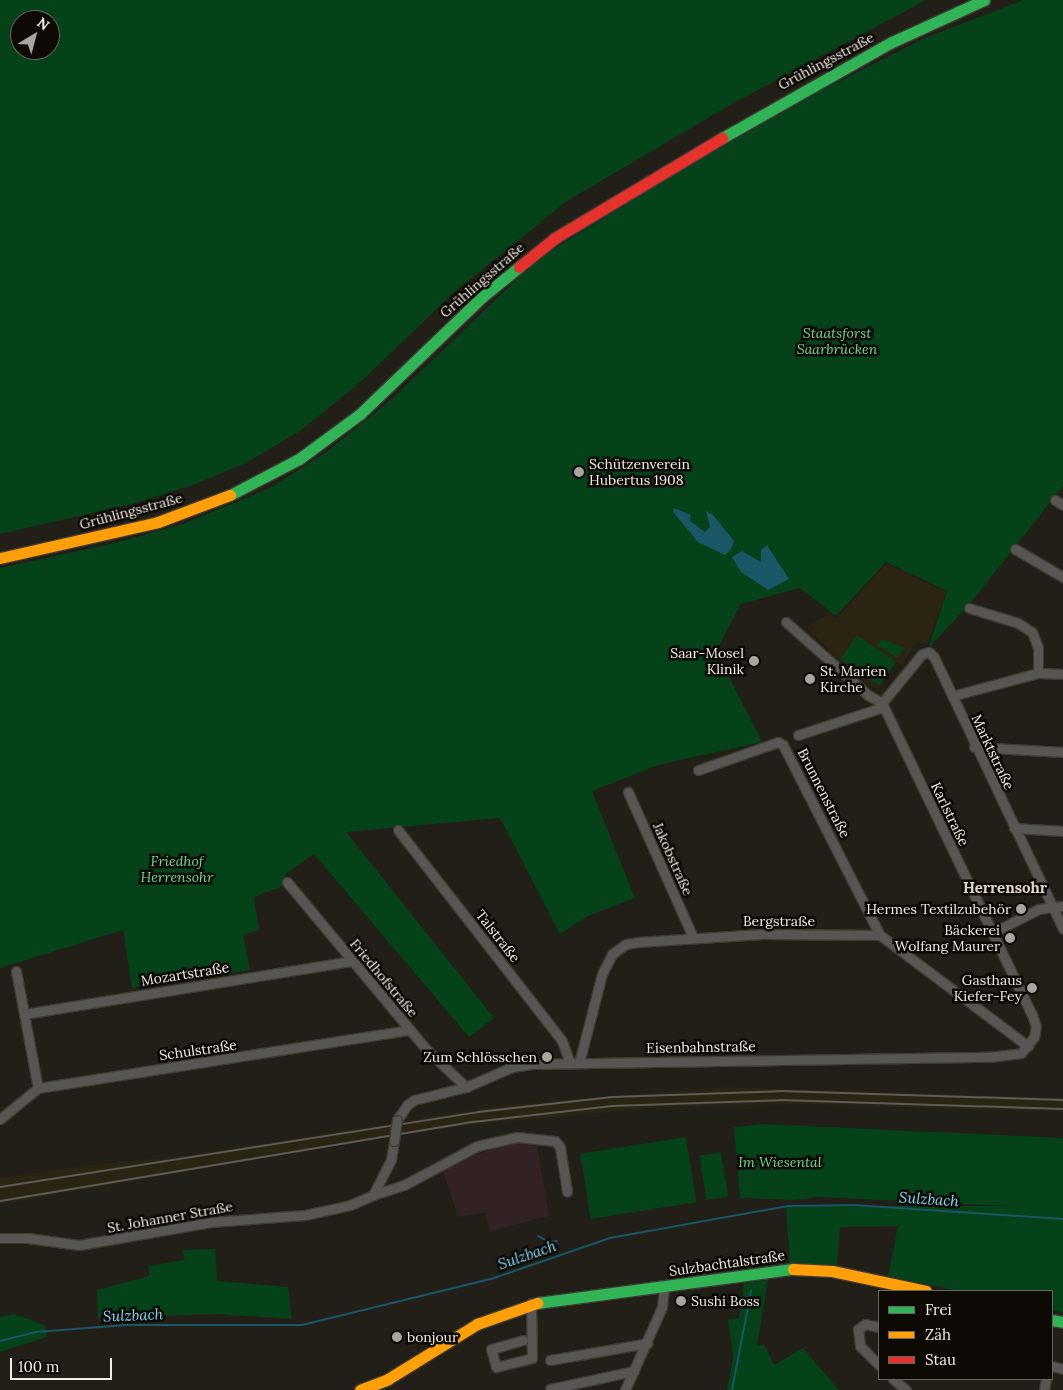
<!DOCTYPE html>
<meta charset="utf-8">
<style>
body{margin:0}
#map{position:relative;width:1063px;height:1390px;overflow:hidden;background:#221f18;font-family:Lora,serif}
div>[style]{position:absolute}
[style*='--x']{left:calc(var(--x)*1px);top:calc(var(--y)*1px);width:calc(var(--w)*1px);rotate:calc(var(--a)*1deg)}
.commercial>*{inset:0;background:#322223}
.built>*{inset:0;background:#2c2413}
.green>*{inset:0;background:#054119;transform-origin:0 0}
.water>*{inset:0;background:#195666}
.stream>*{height:2px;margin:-1px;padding:0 1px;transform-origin:1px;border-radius:1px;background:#195666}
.roads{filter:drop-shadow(1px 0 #3e3b36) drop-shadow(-1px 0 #3e3b36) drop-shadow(0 1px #3e3b36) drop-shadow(0 -1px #3e3b36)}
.street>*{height:9px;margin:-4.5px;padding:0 4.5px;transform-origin:4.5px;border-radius:4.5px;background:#585653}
.fast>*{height:11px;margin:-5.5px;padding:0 5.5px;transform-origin:5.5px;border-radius:5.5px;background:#30b455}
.slow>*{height:11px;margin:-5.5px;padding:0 5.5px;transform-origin:5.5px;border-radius:5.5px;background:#ff9f0a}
.jam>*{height:11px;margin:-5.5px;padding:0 5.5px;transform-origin:5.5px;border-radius:5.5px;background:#e5322d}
.rail>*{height:2px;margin:-1px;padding:0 1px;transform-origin:1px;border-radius:1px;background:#5e5b58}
.bridges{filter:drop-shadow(1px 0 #3e3b36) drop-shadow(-1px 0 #3e3b36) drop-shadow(0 1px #3e3b36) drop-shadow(0 -1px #3e3b36)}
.street-bridge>*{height:9px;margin:-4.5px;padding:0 4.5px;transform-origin:4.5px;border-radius:4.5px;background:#585653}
.dots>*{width:14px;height:14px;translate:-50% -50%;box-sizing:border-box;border:2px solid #0d0a06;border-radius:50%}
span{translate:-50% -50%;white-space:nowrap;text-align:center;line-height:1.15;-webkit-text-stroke:5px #0d0a06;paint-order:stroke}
.street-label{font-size:14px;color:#f2eee6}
.park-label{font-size:14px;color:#74da8a;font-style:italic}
.poi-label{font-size:14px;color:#f2eee6}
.left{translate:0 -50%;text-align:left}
.right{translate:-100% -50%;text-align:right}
.neighbourhood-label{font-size:15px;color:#e0d9c9;font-weight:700}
.water-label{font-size:15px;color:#84d6f2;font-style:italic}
.legend{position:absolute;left:878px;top:1290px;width:175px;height:90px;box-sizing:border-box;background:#0d0a06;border:1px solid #696560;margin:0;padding:6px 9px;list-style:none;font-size:15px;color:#f2eee6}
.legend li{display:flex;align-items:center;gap:10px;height:25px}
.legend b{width:25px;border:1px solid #696560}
.north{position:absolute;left:10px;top:10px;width:50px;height:50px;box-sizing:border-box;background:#0d0a06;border:1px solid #696560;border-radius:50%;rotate:37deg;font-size:14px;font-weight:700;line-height:20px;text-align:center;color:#f2eee6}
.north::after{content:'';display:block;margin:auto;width:18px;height:22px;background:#a9a69e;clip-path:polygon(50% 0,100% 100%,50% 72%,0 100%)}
.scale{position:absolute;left:10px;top:1358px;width:102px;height:22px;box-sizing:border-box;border:2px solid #f2eee6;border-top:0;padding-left:6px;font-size:15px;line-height:18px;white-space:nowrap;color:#f2eee6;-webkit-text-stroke:4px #0d0a06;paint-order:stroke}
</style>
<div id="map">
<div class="commercial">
<div style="clip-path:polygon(519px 1143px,537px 1146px,549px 1216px,490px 1231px,485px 1213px,458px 1217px,443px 1171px,481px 1153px)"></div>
</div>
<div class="built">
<div style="clip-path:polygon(886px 564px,946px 592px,927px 645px,916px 642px,902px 665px,896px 662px,878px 690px,842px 667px,836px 656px,806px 627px,829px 614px,836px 619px)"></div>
<div style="clip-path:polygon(726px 1087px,1063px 1098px,1063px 1112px,806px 1104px,663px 1107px,471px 1125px,405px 1134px,0 1204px,0 1178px,98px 1164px,184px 1156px,499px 1106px)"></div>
</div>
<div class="green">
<div style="clip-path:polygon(evenodd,0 0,926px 0,730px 105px,567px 201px,453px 293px,363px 380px,300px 431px,246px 463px,193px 485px,132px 504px,0 534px,0 0,20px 20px,50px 20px,50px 50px,20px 50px,20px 20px)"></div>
<div style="clip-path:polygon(1023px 0,1063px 0,1063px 486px,973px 600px,928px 649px,947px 591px,886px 562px,836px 616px,800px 588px,741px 604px,716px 651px,762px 742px,658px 765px,592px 791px,635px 898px,588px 916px,560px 934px,500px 818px,346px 832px,494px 1018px,469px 1037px,314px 854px,286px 874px,281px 887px,254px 897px,259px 930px,243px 935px,250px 970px,132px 988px,123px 930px,0 968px,0 568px,115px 543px,183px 524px,270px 488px,325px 453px,393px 398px,538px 259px,675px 174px,820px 91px,925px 38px)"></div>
<div style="left:857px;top:635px;width:47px;height:29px;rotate:35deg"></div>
<div style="clip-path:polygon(882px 639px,905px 648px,897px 658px,877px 645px)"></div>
<div style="clip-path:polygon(764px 1124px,1063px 1138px,1063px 1313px,1052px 1310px,1052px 1291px,959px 1291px,888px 1276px,898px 1226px,840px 1227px,837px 1265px,790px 1264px,786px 1206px,1008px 1206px,819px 1197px,795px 1200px,740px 1198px,734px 1127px)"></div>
<div style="left:686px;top:1137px;width:66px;height:107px;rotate:81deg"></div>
<div style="left:721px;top:1152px;width:45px;height:22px;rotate:81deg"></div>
<div style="clip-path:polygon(215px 1249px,217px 1281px,288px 1287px,292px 1319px,216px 1314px,98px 1318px,97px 1290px,149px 1276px,149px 1266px,185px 1260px,183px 1250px)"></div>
<div style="clip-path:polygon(768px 1280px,757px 1346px,764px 1344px,774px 1365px,803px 1348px,839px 1390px,727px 1390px,733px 1358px,728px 1319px,739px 1318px,744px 1283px)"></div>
<div style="clip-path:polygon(14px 1314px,45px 1325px,47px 1337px,0 1352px,0 1317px)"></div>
</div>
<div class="water">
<div style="clip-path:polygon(674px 508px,691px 515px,690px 521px,705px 532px,710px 527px,706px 511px,713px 515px,734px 541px,731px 549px,725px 555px,698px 542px,673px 512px)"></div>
<div style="clip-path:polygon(767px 545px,789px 579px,768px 590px,741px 572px,732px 557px,742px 551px,761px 562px,761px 550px)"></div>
</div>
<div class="stream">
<div style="--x:538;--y:1236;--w:13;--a:29"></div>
<div style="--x:549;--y:1242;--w:8;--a:-7"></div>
<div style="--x:0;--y:1341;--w:36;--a:-14"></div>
<div style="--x:35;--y:1332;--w:92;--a:-4.4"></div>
<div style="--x:127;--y:1325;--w:175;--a:0"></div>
<div style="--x:302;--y:1325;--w:195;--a:-13.7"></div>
<div style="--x:491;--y:1279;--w:126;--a:-19"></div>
<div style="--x:610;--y:1238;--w:181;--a:-10.2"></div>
<div style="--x:788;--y:1206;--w:65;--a:-0.9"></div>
<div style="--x:853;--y:1205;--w:210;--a:3.8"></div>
<div style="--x:732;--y:1390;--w:101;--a:-79.1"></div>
</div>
<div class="roads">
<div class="street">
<div style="--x:1055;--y:500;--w:9;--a:32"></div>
<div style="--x:1015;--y:549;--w:56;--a:30.3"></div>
<div style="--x:969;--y:608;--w:51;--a:17"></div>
<div style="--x:1018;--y:623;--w:17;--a:33"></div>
<div style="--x:1032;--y:632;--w:17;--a:69"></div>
<div style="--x:1038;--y:648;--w:25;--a:90"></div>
<div style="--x:786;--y:622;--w:110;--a:41.7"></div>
<div style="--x:868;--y:695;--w:16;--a:30"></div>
<div style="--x:952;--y:696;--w:89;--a:-15"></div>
<div style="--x:1038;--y:673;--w:25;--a:2"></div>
<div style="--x:882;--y:703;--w:63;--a:-50.8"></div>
<div style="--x:922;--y:654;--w:7;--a:-16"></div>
<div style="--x:929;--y:652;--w:7;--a:45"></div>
<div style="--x:934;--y:657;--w:301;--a:64.6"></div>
<div style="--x:798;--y:735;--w:89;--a:-18.2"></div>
<div style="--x:974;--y:747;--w:89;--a:3.2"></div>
<div style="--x:698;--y:770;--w:85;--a:-19.3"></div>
<div style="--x:778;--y:742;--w:6;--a:31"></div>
<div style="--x:783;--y:745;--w:213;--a:63"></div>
<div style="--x:628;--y:792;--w:159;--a:65.9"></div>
<div style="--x:1014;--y:828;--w:49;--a:3.5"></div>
<div style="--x:398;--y:830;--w:267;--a:52.1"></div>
<div style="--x:562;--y:1041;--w:23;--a:70"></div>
<div style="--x:287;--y:882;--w:220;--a:50.2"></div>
<div style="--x:428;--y:1051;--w:52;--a:43.5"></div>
<div style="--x:992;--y:933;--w:53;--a:-27.1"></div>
<div style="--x:1039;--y:909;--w:24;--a:-7"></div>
<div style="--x:16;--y:971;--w:119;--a:79.4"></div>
<div style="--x:24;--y:1014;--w:331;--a:-9.2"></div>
<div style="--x:579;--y:1063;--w:92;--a:-75.5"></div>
<div style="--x:602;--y:974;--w:22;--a:-63"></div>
<div style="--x:612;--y:954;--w:17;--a:-36"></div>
<div style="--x:626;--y:944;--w:12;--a:-9"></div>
<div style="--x:638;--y:942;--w:124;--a:-3.7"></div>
<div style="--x:762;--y:934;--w:118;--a:0.5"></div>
<div style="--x:880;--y:935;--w:185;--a:36.9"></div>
<div style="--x:0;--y:1119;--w:49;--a:-39.2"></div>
<div style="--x:38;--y:1088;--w:376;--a:-8.9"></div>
<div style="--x:397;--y:1120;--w:18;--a:-56"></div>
<div style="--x:407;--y:1105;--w:9;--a:-36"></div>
<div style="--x:414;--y:1100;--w:54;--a:-14"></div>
<div style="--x:466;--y:1087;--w:50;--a:-23.5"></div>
<div style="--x:512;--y:1067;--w:18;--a:-9"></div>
<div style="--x:530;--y:1064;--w:459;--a:-0.9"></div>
<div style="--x:989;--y:1057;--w:32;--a:-7"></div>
<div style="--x:1021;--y:1053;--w:21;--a:-51"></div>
<div style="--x:1034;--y:1037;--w:10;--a:-79"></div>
<div style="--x:1036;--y:1027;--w:13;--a:-108"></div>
<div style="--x:1032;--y:1015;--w:346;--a:-115.7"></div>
<div style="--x:373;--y:1195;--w:33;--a:-18"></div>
<div style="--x:404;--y:1185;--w:83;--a:-28.1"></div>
<div style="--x:477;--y:1146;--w:41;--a:-12.7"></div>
<div style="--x:517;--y:1137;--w:38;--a:6"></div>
<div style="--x:555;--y:1141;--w:8;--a:50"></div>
<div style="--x:560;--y:1147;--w:45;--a:81"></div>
<div style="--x:0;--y:1238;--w:28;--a:0"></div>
<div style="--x:28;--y:1238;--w:51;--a:7.8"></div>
<div style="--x:79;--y:1245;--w:134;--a:-9.9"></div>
<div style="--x:211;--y:1222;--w:94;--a:-4.3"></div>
<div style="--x:305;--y:1215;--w:46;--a:-12.5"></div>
<div style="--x:350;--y:1205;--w:25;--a:-23"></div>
<div style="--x:373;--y:1195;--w:39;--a:-63"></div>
<div style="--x:391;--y:1160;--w:19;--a:-81"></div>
<div style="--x:879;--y:1327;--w:14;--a:-168"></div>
<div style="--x:865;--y:1324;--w:9;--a:144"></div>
<div style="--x:858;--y:1329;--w:17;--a:83"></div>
<div style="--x:860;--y:1346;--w:27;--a:45"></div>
<div style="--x:523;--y:1340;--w:33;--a:164"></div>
<div style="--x:491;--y:1349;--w:19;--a:74"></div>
<div style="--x:496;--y:1367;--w:37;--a:-14"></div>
<div style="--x:532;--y:1358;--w:55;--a:-91"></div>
<div style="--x:550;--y:1360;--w:99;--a:-9.8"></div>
<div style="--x:1052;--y:1366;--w:11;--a:15"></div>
<div style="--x:893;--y:1379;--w:17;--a:40"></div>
<div style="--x:550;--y:1389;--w:86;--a:-12.1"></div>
<div style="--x:625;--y:1390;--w:91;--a:-66"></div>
<div style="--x:662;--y:1307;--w:20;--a:-84"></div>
<div style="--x:1044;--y:1390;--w:11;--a:-80"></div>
</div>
<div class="fast">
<div style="--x:722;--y:138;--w:195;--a:-29.5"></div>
<div style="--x:892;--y:42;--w:101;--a:-24.5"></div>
<div style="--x:230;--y:495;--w:78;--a:-27.6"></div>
<div style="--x:299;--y:459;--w:76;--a:-36.4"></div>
<div style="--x:360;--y:414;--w:169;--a:-43.8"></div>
<div style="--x:482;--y:297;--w:48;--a:-39"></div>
<div style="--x:537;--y:1303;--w:258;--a:-7.6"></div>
<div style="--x:1052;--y:1320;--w:11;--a:10"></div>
</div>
<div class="slow">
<div style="--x:0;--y:558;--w:162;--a:-12.8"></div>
<div style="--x:158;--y:522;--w:77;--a:-20.6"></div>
<div style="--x:793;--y:1269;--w:39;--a:3"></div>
<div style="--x:832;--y:1271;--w:96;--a:12"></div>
<div style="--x:360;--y:1390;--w:30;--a:-21"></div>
<div style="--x:388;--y:1379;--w:105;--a:-31.7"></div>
<div style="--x:477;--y:1324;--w:64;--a:-19.3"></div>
</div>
<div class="jam">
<div style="--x:519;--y:267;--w:46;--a:-38.9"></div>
<div style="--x:555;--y:238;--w:195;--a:-30.9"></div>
</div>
</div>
<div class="rail">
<div style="--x:0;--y:1187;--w:484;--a:-8.9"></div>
<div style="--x:478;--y:1112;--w:135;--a:-6.4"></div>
<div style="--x:612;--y:1097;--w:168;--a:-2"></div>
<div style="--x:780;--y:1091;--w:283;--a:1.8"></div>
<div style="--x:0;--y:1201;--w:480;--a:-9.5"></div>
<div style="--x:473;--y:1122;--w:140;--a:-6.6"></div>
<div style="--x:612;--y:1106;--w:168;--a:-2"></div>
<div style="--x:780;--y:1100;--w:283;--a:1.8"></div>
</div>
<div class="bridges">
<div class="street-bridge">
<div style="--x:394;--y:1141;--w:21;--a:-82"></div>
</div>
</div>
<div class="dots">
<div style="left:579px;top:472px;background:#a9a69e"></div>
<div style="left:754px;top:661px;background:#a9a69e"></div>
<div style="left:810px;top:679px;background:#a9a69e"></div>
<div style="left:1021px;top:909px;background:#a9a69e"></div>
<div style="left:1010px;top:938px;background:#a9a69e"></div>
<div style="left:1032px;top:988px;background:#a9a69e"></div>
<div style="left:547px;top:1057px;background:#a9a69e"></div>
<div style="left:681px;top:1301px;background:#a9a69e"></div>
<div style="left:397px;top:1337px;background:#a9a69e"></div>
</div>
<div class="street-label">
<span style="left:826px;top:61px;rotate:-28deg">Grühlingsstraße</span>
<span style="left:482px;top:280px;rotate:-41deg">Grühlingsstraße</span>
<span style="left:131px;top:511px;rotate:-15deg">Grühlingsstraße</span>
<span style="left:993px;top:752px;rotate:65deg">Marktstraße</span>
<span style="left:824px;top:793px;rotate:63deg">Brunnenstraße</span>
<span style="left:950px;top:814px;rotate:64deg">Karlstraße</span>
<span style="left:673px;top:859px;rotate:66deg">Jakobstraße</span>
<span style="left:779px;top:921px">Bergstraße</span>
<span style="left:498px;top:936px;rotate:52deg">Talstraße</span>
<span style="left:185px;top:974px;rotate:-9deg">Mozartstraße</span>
<span style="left:384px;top:978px;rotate:50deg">Friedhofstraße</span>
<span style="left:701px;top:1047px;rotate:-1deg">Eisenbahnstraße</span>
<span style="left:198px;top:1050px;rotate:-8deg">Schulstraße</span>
<span style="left:170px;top:1217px;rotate:-10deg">St. Johanner Straße</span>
<span style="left:727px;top:1263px;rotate:-8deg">Sulzbachtalstraße</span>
</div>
<div class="park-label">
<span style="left:837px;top:341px">Staatsforst<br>Saarbrücken</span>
<span style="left:177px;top:869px">Friedhof<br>Herrensohr</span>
<span style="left:780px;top:1162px">Im Wiesental</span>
</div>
<div class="poi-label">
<span class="left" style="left:589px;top:472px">Schützenverein<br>Hubertus 1908</span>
<span class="right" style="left:744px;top:661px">Saar-Mosel<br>Klinik</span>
<span class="left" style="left:820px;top:679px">St. Marien<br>Kirche</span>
<span class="right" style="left:1011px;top:909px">Hermes Textilzubehör</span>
<span class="right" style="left:1000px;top:938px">Bäckerei<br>Wolfang Maurer</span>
<span class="right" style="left:1022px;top:988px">Gasthaus<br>Kiefer-Fey</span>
<span class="right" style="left:537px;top:1057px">Zum Schlösschen</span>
<span class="left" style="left:691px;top:1301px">Sushi Boss</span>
<span class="left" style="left:407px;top:1337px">bonjour</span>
</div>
<div class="neighbourhood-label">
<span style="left:1005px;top:888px">Herrensohr</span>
</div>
<div class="water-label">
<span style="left:929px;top:1199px;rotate:4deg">Sulzbach</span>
<span style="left:527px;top:1255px;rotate:-19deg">Sulzbach</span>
<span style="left:133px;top:1315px;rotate:-2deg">Sulzbach</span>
</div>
<ul class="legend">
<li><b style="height:6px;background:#30b455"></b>Frei</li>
<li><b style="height:6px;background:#ff9f0a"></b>Zäh</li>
<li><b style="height:6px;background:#e5322d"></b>Stau</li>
</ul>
<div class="north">N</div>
<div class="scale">100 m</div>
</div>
